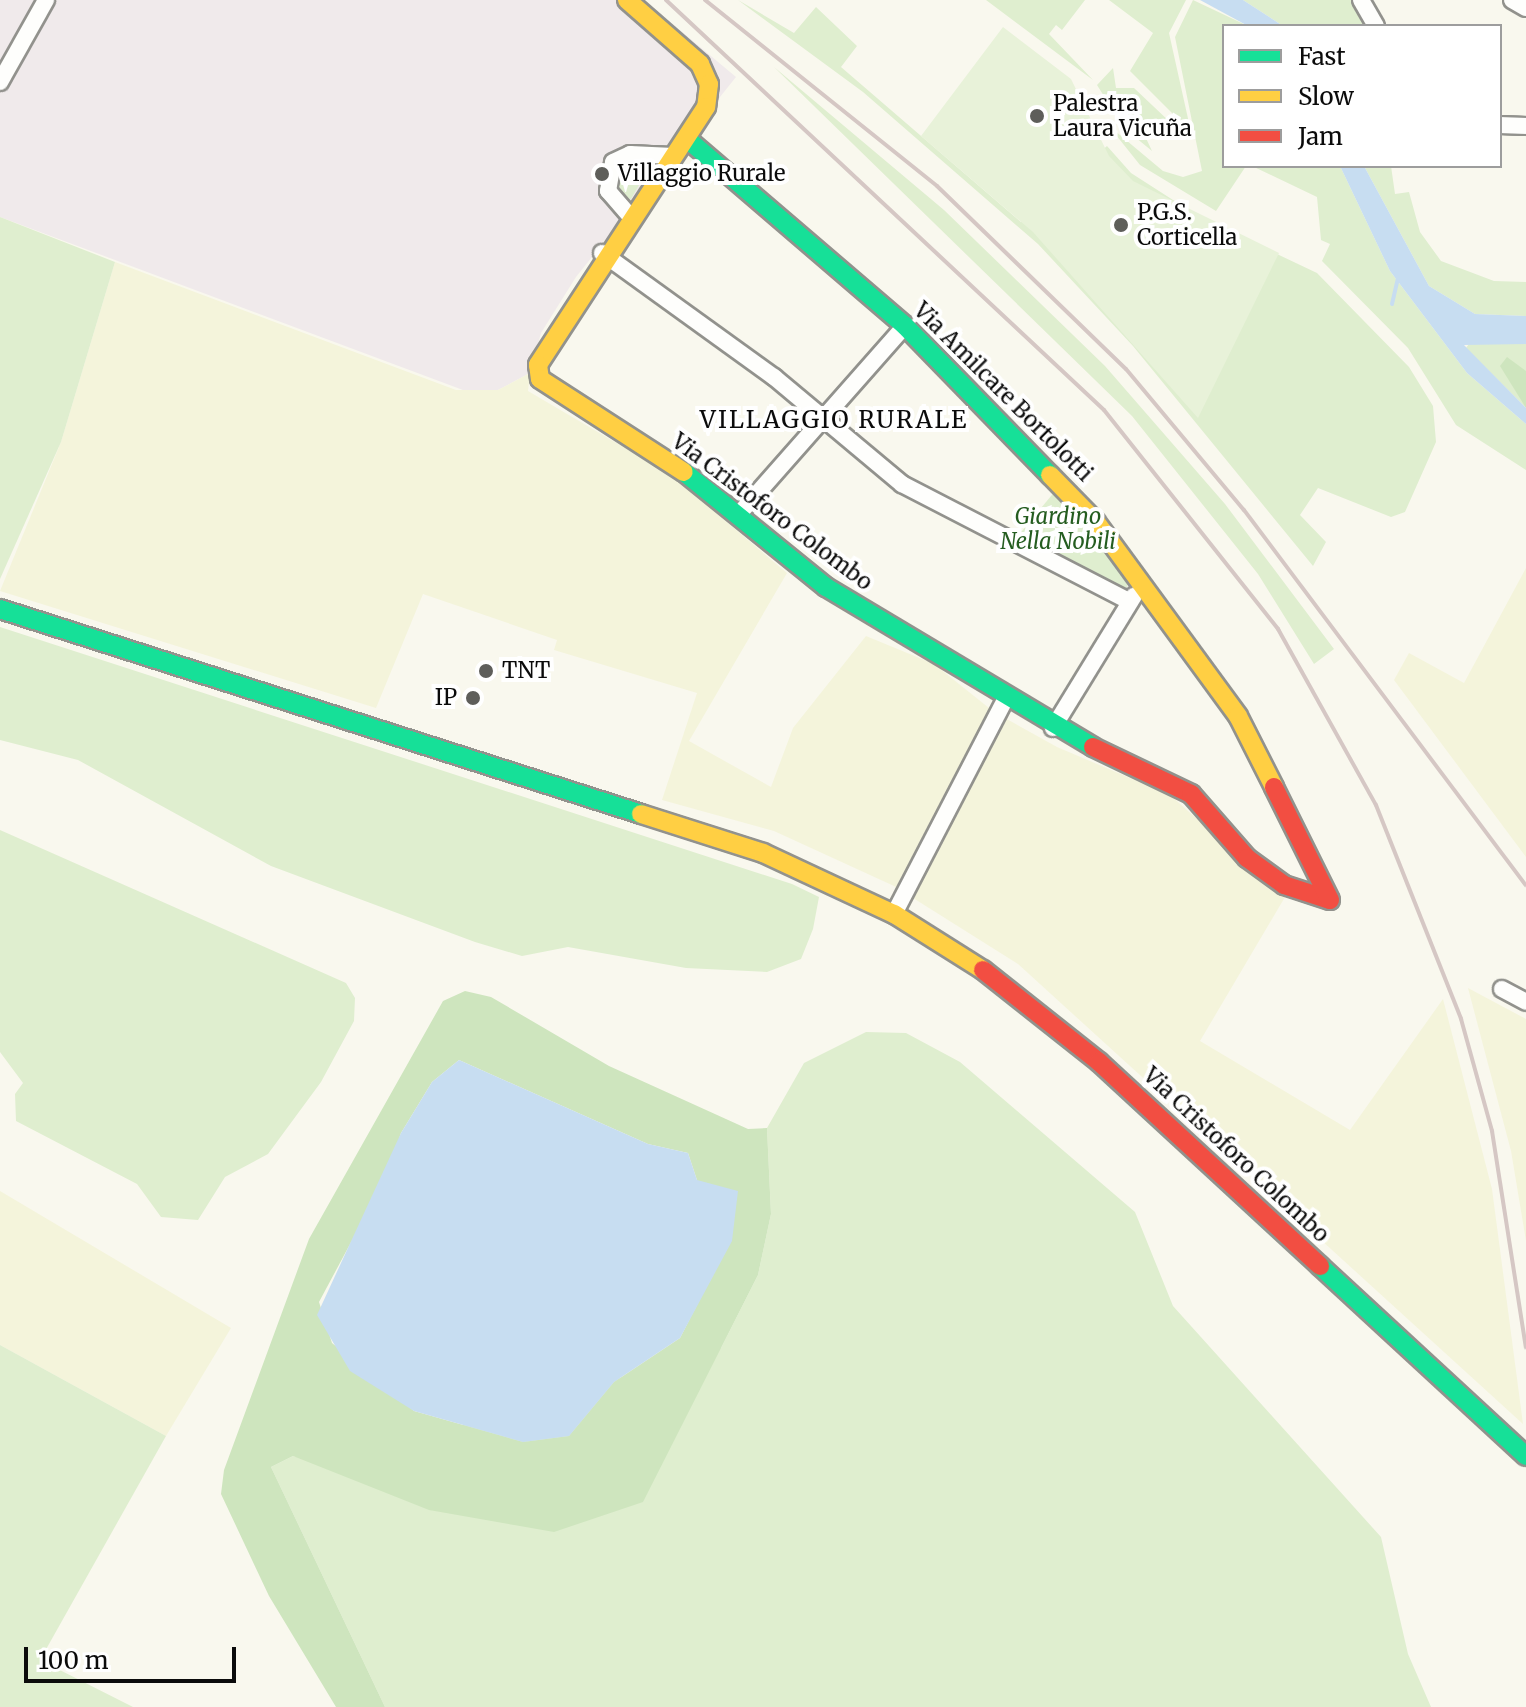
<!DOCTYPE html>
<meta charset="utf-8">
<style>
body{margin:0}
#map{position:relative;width:1526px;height:1707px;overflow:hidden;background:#f9f8ee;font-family:Merriweather,serif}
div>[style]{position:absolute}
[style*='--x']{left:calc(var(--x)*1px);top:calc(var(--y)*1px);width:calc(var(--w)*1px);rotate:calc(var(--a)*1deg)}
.industrial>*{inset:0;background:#f0eaeb}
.farmland>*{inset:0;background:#f4f4db}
.green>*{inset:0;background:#dfeecf}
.forest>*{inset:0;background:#cee5be}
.pitch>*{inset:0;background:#e8f2d9}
.water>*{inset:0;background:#c7ddf1}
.stream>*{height:4px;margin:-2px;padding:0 2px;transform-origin:2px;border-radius:2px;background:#c7ddf1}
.roads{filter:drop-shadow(2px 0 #92928d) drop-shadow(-2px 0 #92928d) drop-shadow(0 2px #92928d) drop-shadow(0 -2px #92928d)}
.street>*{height:16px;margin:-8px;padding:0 8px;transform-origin:8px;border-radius:8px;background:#fefefc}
.fast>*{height:18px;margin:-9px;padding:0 9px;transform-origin:9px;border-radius:9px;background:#16e098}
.slow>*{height:18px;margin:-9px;padding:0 9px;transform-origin:9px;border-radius:9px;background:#ffcf43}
.jam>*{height:18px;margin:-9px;padding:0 9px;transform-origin:9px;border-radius:9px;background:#f24e42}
.rail>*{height:4px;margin:-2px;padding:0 2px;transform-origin:2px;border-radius:2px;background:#d5c7c4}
.dots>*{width:22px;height:22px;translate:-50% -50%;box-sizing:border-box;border:4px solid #fff;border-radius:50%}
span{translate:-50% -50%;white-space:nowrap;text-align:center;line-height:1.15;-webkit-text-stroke:8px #fff;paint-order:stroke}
.poi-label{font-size:22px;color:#0b0b0b}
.left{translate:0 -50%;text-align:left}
.right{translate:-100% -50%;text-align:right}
.street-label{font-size:22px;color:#0b0b0b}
.park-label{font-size:22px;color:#255d20;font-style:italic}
.neighbourhood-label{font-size:24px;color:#0b0b0b;letter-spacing:2px}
.legend{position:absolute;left:1222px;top:24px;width:280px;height:144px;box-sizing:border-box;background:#fff;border:2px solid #9d9d9d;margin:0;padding:10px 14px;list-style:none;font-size:24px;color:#0b0b0b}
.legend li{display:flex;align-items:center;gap:16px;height:40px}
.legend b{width:40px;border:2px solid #9d9d9d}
.scale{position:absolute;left:24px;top:1647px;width:212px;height:36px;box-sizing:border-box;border:4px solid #0b0b0b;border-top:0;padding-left:10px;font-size:24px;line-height:28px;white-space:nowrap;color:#0b0b0b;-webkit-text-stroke:6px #fff;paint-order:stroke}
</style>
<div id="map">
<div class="industrial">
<div style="clip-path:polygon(0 0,644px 0,736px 77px,576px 277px,541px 333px,530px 373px,498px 390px,471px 393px,0 217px)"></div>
</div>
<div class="farmland">
<div style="clip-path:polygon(115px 262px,456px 390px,498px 390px,530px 373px,528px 391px,671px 475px,787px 573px,689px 741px,771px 787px,793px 728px,866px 636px,934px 664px,994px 712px,1057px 747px,1170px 795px,1285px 897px,1200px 1041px,1350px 1130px,1443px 999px,1492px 1189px,1523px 1424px,1018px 964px,894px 886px,774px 831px,662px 800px,697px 693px,554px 650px,557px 640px,423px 594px,376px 708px,0 591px,61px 442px)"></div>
<div style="clip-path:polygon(1526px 568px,1526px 857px,1394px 680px,1409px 653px,1464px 683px)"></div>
<div style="clip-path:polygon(1468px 988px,1526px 1019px,1526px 1241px,1511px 1151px)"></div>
<div style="clip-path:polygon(0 1191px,231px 1328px,166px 1436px,0 1345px)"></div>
</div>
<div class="green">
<div style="clip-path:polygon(738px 0,794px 33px,816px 7px,857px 46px,841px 67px,1021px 222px,1107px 146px,1131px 173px,1201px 218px,1317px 273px,1409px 367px,1433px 406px,1436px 442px,1405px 512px,1391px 517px,1318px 488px,1300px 515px,1326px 542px,1313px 566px,1133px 346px,1038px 244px,863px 92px)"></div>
<div style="clip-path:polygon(986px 0,1085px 0,1062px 30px,1056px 25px,1049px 34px,1093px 80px)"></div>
<div style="clip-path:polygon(1109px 0,1186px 0,1169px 33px,1191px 132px,1130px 71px,1153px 33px)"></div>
<div style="clip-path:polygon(1193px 0,1248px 26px,1224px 26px,1224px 166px,1246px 166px,1216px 211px,1140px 165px,1108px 125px,1163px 171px,1183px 177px,1202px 171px,1175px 37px)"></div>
<div style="clip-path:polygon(1243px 0,1353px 0,1367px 26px,1283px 26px)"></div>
<div style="clip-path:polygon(774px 67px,944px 210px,1105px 366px,1225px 504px,1334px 649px,1314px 664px,1258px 574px,1132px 416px)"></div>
<div style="clip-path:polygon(1113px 68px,1116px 88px,1134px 88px,1171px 123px,1164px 132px,1153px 125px,1145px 136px,1152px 151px,1124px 128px,1097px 85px)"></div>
<div style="clip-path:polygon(653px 161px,631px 199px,623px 198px,615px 190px,620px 165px)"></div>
<div style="clip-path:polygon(1252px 166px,1340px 166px,1390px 271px,1467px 373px,1526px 424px,1526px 470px,1456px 425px,1408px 348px,1322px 261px,1330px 244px,1321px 240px,1317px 197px)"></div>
<div style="clip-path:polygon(1364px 166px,1391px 166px,1395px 194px,1409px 192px,1420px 232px,1441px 261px,1494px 281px,1526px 282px,1526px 316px,1475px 314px,1429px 286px)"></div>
<div style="clip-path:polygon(0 217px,115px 262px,61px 442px,0 579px)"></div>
<div style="clip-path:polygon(1471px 341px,1526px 344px,1526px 408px,1466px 348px)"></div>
<div style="clip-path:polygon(1056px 490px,1132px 577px,1125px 590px,1017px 537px)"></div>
<div style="clip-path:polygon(0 627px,792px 884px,819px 897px,813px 929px,801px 959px,767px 972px,686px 968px,568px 947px,522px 956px,475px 942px,271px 866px,78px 760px,0 740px)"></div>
<div style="clip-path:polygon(0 830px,346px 983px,355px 998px,354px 1021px,321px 1082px,268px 1154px,225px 1177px,198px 1220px,161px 1217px,137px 1184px,16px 1121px,15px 1094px,23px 1083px,0 1052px)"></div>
<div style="clip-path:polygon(866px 1032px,906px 1033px,960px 1062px,1135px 1212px,1173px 1306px,1381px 1537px,1408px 1654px,1431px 1707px,385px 1707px,271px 1467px,293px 1456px,327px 1465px,721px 1348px,758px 1275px,771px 1214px,767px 1128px,804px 1063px)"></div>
<div style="clip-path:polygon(0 1345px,166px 1436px,40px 1660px,133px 1707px,0 1707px)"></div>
</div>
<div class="forest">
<div style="clip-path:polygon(1507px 357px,1526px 371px,1526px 408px,1500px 366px)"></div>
<div style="clip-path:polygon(evenodd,465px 991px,491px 997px,609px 1066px,748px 1129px,767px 1128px,771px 1214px,758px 1275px,643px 1502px,554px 1532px,429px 1510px,293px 1456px,271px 1467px,385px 1707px,336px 1707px,269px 1596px,221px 1494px,224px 1470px,309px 1239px,443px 1001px,465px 991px,459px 1060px,648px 1144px,688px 1153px,697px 1180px,699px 1301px,680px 1338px,614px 1382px,569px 1436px,523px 1442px,414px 1411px,332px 1343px,319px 1302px,386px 1177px,401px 1133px,432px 1082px,459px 1060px)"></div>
</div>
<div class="pitch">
<div style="clip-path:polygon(1003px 27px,1071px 79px,1109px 156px,1133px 181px,1279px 253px,1198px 418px,1033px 232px,921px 136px)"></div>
</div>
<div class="water">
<div style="clip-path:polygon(1200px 0,1243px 0,1283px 26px,1248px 26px)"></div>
<div style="clip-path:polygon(1340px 166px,1364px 166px,1429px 286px,1475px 314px,1526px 316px,1526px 344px,1464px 345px,1526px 408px,1526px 424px,1467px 373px,1390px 271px)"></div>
<div style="clip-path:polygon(459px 1060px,648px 1144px,688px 1153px,697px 1180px,738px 1191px,732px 1241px,680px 1338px,614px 1382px,569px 1436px,523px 1442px,414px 1411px,350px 1371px,317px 1315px,401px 1133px,432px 1082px)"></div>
</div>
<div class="stream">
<div style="--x:1392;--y:304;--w:26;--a:-77"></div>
</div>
<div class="roads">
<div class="street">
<div style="--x:1361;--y:0;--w:30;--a:60"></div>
<div style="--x:1512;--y:0;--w:16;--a:30"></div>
<div style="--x:0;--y:82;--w:94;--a:-60.7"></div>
<div style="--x:1500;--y:125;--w:26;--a:2"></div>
<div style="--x:629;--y:215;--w:32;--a:-131"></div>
<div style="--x:608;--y:191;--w:29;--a:-80"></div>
<div style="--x:613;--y:162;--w:19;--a:-25"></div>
<div style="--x:630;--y:154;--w:43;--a:2.7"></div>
<div style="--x:602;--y:253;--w:212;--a:35.8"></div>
<div style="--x:774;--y:377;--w:167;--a:39.9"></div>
<div style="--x:902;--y:484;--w:255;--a:27.3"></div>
<div style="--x:739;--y:514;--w:251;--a:-48.6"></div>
<div style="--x:1053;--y:728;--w:155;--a:-58.5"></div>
<div style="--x:894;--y:914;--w:243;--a:-62.6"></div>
<div style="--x:1502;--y:989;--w:27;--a:28"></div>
</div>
<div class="fast">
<div style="--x:686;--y:138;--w:289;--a:40.6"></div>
<div style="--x:905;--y:326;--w:208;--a:45.8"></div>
<div style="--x:684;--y:472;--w:183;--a:39"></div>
<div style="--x:826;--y:587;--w:311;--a:30.9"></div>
<div style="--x:0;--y:609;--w:673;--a:17.73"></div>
<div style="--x:1320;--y:1266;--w:280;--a:42.7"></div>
</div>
<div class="slow">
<div style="--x:627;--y:0;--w:97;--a:41.2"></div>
<div style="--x:700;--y:64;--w:22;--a:66"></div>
<div style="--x:709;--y:84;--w:23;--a:97"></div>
<div style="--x:706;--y:107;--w:308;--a:123.1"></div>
<div style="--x:538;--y:365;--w:14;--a:82"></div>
<div style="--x:540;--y:379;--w:171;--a:32.9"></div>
<div style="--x:1050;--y:475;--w:66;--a:45.6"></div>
<div style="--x:1096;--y:522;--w:240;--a:53.8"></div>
<div style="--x:1238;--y:716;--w:80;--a:63.1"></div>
<div style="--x:641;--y:814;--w:128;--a:17.7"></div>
<div style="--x:763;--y:853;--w:145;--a:25"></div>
<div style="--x:894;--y:914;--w:105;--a:32.2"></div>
</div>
<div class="jam">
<div style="--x:1093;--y:747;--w:109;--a:25.6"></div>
<div style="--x:1191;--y:794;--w:85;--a:48.8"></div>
<div style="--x:1247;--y:858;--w:46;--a:36.1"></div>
<div style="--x:1284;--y:885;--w:48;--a:18.1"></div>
<div style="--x:1330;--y:900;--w:126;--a:-116.4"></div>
<div style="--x:983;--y:970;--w:148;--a:38.4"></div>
<div style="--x:1099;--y:1062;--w:301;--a:42.7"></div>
</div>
</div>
<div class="rail">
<div style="--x:666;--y:0;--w:600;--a:43.11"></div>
<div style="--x:1104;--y:410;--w:280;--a:51.5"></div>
<div style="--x:1278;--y:629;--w:201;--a:60.9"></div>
<div style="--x:1376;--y:805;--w:230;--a:68.3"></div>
<div style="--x:1461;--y:1019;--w:116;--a:74.5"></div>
<div style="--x:1492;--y:1131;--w:219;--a:81.1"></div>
<div style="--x:705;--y:0;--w:297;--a:38.7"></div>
<div style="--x:937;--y:186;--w:263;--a:44.1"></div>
<div style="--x:1126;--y:369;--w:184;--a:50.1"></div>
<div style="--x:1244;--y:510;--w:469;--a:53.1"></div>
</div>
<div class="dots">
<div style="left:1037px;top:116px;background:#5e5e5a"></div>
<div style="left:602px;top:174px;background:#5e5e5a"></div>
<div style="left:1121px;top:225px;background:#5e5e5a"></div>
<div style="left:486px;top:671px;background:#5e5e5a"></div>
<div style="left:473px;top:698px;background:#5e5e5a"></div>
</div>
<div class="poi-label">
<span class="left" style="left:1053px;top:116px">Palestra<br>Laura Vicuña</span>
<span class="left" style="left:618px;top:174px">Villaggio Rurale</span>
<span class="left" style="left:1137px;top:225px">P.G.S.<br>Corticella</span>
<span class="left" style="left:502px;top:671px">TNT</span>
<span class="right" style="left:457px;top:698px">IP</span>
</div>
<div class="street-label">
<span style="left:1003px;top:392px;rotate:45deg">Via Amilcare Bortolotti</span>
<span style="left:772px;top:512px;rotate:37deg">Via Cristoforo Colombo</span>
<span style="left:1236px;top:1155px;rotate:43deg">Via Cristoforo Colombo</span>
</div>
<div class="park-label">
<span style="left:1058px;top:529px">Giardino<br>Nella Nobili</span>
</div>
<div class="neighbourhood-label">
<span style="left:834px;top:420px">VILLAGGIO RURALE</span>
</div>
<ul class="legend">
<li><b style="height:10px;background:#16e098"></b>Fast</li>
<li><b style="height:10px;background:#ffcf43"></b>Slow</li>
<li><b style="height:10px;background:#f24e42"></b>Jam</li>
</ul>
<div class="scale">100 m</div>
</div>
